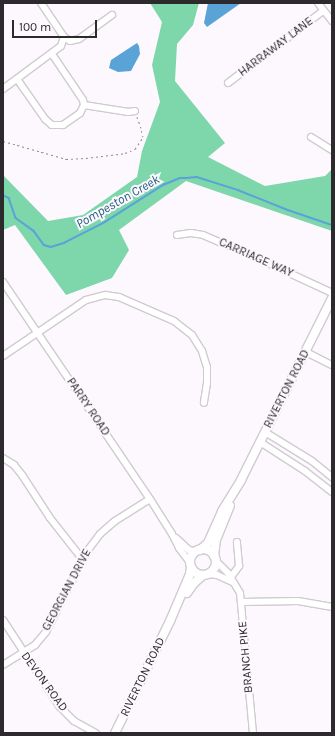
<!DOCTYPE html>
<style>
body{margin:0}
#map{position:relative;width:335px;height:736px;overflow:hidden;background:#fdf8fd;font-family:Karla,sans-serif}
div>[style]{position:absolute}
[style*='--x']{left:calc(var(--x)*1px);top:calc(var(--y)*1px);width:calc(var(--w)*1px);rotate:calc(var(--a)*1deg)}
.forest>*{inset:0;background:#7dd7ab}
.water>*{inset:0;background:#59a3d7}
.stream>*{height:1.5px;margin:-0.75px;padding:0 0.75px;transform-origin:0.75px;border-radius:0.75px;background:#59a3d7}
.path>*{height:1px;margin-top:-0.5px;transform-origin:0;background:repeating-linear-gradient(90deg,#908d90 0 2px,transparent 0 5px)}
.roads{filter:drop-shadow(1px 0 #d0cbd1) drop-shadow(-1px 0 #d0cbd1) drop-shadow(0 1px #d0cbd1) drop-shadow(0 -1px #d0cbd1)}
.minor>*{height:6px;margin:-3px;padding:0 3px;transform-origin:3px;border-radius:3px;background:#fff}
.major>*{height:8px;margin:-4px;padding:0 4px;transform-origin:4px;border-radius:4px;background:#fff}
.major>.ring{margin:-4px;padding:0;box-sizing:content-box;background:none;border:8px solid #fff;border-radius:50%}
span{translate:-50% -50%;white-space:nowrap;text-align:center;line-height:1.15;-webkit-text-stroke:4px #fdf8fd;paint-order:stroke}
.street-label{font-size:12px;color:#2c2a2c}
.water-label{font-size:13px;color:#255c80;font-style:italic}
.frame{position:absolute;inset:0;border:4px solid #2c2a2c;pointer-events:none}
.scale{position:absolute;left:12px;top:20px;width:85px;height:18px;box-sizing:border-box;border:2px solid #2c2a2c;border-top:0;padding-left:5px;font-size:12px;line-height:14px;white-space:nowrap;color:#2c2a2c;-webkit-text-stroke:3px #fdf8fd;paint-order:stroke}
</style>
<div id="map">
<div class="forest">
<div style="clip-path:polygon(150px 3px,199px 3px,193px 25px,177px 44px,175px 81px,225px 143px,208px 157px,265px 186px,325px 176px,332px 169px,332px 231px,186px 181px,119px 230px,129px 250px,112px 278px,66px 295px,15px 225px,3px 230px,3px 175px,48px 221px,83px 215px,137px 177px,142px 151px,160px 102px,152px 65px,162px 22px)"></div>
</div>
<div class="water">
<div style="clip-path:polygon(208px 3px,241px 3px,207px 27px,204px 23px)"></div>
<div style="clip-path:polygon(137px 43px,139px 46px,140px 54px,131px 71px,118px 72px,109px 68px,111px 60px)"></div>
</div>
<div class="stream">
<div style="--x:3;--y:195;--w:7;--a:27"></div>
<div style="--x:9;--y:198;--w:21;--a:71"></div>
<div style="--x:16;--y:218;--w:22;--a:36"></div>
<div style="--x:34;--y:231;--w:17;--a:54"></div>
<div style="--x:44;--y:245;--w:7;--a:16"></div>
<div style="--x:51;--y:247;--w:14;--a:-17"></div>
<div style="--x:64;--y:243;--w:46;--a:-27.1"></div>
<div style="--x:105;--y:222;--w:69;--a:-32.5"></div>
<div style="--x:163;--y:185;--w:18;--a:-22"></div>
<div style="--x:180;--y:178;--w:6;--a:0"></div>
<div style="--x:186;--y:178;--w:11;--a:-5"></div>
<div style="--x:197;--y:177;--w:43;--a:17.6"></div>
<div style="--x:238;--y:190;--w:54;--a:21.8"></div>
<div style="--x:288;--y:210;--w:46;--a:18.8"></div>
</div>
<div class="path">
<div style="--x:3;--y:141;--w:66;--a:15.9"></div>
<div style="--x:66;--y:159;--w:20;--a:-3"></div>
<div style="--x:86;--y:158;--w:39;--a:-7"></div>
<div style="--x:125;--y:153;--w:11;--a:-22"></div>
<div style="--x:135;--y:149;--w:14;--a:-56"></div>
<div style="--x:143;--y:137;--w:9;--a:-103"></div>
<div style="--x:141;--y:128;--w:12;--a:-110"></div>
</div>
<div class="roads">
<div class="minor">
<div style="--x:318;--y:3;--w:23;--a:52"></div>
<div style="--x:64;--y:37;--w:7;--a:34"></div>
<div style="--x:70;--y:41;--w:9;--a:-13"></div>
<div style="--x:79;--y:39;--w:41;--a:-36"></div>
<div style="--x:17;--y:79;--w:49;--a:55"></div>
<div style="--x:45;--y:119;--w:9;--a:41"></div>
<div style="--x:52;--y:125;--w:11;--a:0"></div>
<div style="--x:63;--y:125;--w:21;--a:-35"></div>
<div style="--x:80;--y:113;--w:9;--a:-63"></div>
<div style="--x:84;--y:105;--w:5;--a:-101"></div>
<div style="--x:83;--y:100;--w:55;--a:-124"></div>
<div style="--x:228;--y:83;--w:119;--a:-37.2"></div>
<div style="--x:3;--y:89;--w:72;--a:-36.6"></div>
<div style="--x:61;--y:46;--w:9;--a:-72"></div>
<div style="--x:64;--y:37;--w:41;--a:-124.1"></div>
<div style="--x:84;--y:105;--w:45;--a:9"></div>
<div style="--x:128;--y:112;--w:7;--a:-8"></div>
<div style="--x:311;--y:137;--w:25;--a:32"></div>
<div style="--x:177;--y:235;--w:14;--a:-8"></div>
<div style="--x:191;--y:233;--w:12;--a:9"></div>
<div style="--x:203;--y:235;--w:63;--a:23.3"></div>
<div style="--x:261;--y:260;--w:78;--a:24.9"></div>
<div style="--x:3;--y:282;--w:262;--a:55.9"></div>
<div style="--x:150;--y:499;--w:41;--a:57.8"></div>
<div style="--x:172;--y:534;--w:16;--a:63"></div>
<div style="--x:179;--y:548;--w:20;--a:53"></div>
<div style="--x:306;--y:352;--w:29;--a:27"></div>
<div style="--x:3;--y:356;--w:100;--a:-34"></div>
<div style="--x:86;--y:300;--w:20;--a:-15"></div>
<div style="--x:105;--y:295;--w:14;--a:8"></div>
<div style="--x:119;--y:297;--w:60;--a:23.6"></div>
<div style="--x:174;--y:321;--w:23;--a:38"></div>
<div style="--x:192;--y:335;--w:19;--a:58"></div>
<div style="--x:202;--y:351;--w:17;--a:73"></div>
<div style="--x:207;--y:367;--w:16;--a:90"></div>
<div style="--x:207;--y:383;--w:20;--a:99"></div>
<div style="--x:265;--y:432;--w:55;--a:31.7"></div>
<div style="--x:312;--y:461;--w:26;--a:39"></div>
<div style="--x:260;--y:442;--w:54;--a:32.8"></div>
<div style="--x:305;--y:471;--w:34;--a:38"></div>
<div style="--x:3;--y:458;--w:13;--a:32"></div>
<div style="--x:14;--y:465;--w:13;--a:51"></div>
<div style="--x:22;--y:475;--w:51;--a:56.9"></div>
<div style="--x:50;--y:518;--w:53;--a:51.8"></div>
<div style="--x:176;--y:538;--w:18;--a:43"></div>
<div style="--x:189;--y:550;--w:7;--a:16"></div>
<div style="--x:215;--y:560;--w:18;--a:45"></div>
<div style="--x:228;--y:573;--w:23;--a:59"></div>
<div style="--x:240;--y:593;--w:141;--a:84.7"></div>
<div style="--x:209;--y:574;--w:8;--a:7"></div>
<div style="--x:217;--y:575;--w:17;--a:24"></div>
<div style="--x:231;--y:577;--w:14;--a:-54"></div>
<div style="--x:239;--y:566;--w:24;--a:-95"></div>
<div style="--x:241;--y:602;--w:57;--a:-1"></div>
<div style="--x:298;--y:601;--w:35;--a:10"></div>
<div style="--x:3;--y:620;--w:104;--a:56.8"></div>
<div style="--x:60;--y:707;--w:20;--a:45"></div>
<div style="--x:74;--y:721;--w:25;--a:29"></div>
<div style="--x:3;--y:665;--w:38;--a:-32"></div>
<div style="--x:35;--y:645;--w:17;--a:-50"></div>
<div style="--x:46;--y:632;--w:92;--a:-62.9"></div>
<div style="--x:88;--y:550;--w:20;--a:-53"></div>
<div style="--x:100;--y:534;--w:20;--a:-41"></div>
<div style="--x:115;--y:521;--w:41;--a:-32.2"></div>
</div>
<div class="major">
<div class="ring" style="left:190px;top:549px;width:18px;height:18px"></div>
<div style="--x:200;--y:550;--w:11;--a:-41"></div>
<div style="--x:208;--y:543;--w:35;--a:-66"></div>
<div style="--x:222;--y:511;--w:36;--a:-58"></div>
<div style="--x:241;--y:480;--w:203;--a:-63.4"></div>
<div style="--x:214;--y:556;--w:16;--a:-83"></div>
<div style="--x:216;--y:540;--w:37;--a:-68"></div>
<div style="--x:187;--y:593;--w:12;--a:-55"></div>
<div style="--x:194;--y:583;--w:12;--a:-42"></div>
<div style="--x:115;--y:733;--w:125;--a:-63.8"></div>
<div style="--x:170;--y:621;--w:51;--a:-66.9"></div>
<div style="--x:190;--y:574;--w:7;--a:-82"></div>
</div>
</div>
<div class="street-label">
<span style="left:276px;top:47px;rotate:-37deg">HARRAWAY LANE</span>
<span style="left:256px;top:258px;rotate:24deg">CARRIAGE WAY</span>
<span style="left:287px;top:389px;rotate:-63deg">RIVERTON ROAD</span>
<span style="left:88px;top:407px;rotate:56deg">PARRY ROAD</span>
<span style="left:67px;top:590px;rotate:-62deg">GEORGIAN DRIVE</span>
<span style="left:246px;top:657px;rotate:-95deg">BRANCH PIKE</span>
<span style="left:143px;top:677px;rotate:-64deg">RIVERTON ROAD</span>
<span style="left:44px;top:682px;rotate:54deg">DEVON ROAD</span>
</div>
<div class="water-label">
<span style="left:118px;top:202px;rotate:-30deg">Pompeston Creek</span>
</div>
<div class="frame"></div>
<div class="scale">100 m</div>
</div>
